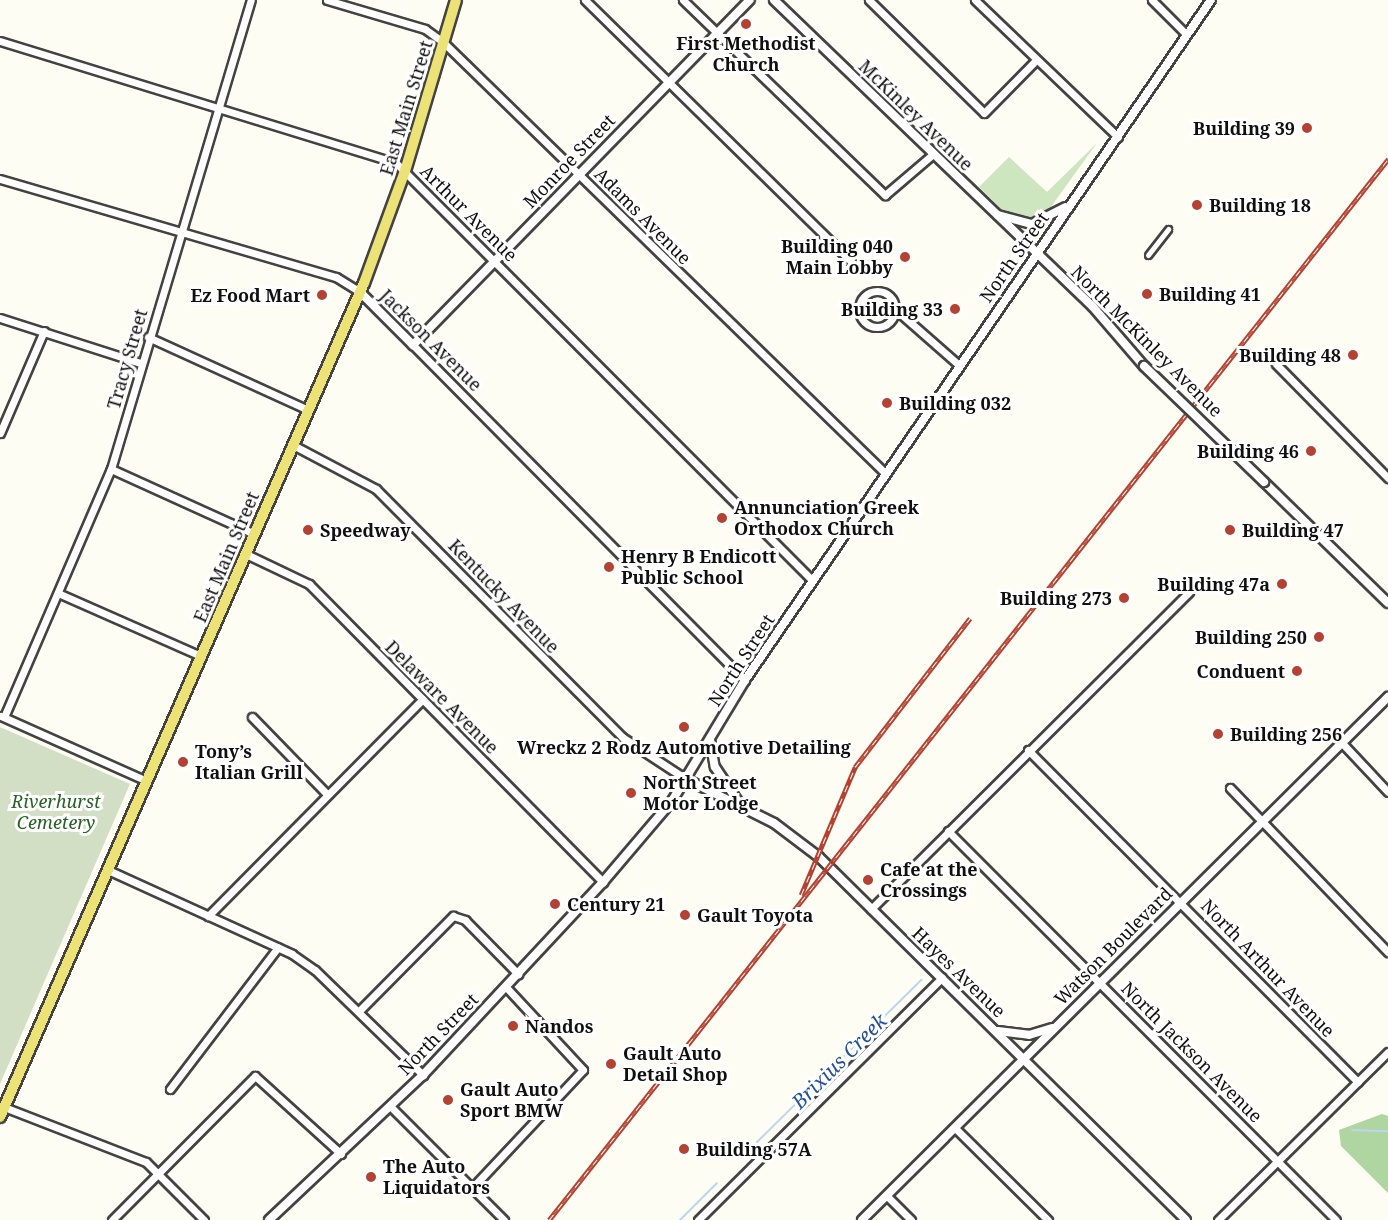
<!DOCTYPE html>
<meta charset="utf-8">
<style>
body{margin:0}
#map{position:relative;width:1388px;height:1220px;overflow:hidden;background:#fefdf3;font-family:"Noto Serif",serif}
div>[style]{position:absolute}
[style*='--x']{left:calc(var(--x)*1px);top:calc(var(--y)*1px);width:calc(var(--w)*1px);rotate:calc(var(--a)*1deg)}
.green>*{inset:0;background:#cde6bf}
.forest>*{inset:0;background:#afd5a0}
.cemetery>*{inset:0;background:#d2dfc5}
.stream>*{height:2px;margin:-1px;padding:0 1px;transform-origin:1px;border-radius:1px;background:#bcd5f1}
.roads{filter:drop-shadow(2px 0 #434343) drop-shadow(-2px 0 #434343) drop-shadow(0 2px #434343) drop-shadow(0 -2px #434343)}
.pedestrian>*{height:5px;margin:-2.5px;padding:0 2.5px;transform-origin:2.5px;border-radius:2.5px;background:#fff}
.minor>*{height:7px;margin:-3.5px;padding:0 3.5px;transform-origin:3.5px;border-radius:3.5px;background:#fff}
.minor>.ring{margin:-3.5px;padding:0;box-sizing:content-box;background:none;border:7px solid #fff;border-radius:50%}
.tertiary>*{height:8px;margin:-4px;padding:0 4px;transform-origin:4px;border-radius:4px;background:#fff}
.primary>*{height:10px;margin:-5px;padding:0 5px;transform-origin:5px;border-radius:5px;background:#ece275}
.rail>*{height:4.5px;margin-top:-2.25px;transform-origin:0;background:repeating-linear-gradient(90deg,#fff 0 7px,#b44233 0 14px);box-sizing:border-box;border-block:2px solid #b44233}
.bridges{filter:drop-shadow(2px 0 #434343) drop-shadow(-2px 0 #434343) drop-shadow(0 2px #434343) drop-shadow(0 -2px #434343)}
.tertiary-bridge>*{height:8px;margin:-4px;padding:0 4px;transform-origin:4px;border-radius:4px;background:#fff}
.dots>*{width:16px;height:16px;translate:-50% -50%;box-sizing:border-box;border:3px solid #fff;border-radius:50%}
span{translate:-50% -50%;white-space:nowrap;text-align:center;line-height:1.15;-webkit-text-stroke:6px #fff;paint-order:stroke}
.poi-label{font-size:18px;color:#101010;font-weight:700}
.right{translate:-100% -50%;text-align:right}
.left{translate:0 -50%;text-align:left}
.street-label{font-size:18px;color:#101010}
.park-label{font-size:18px;color:#286225;font-style:italic}
.water-label{font-size:20px;color:#235297;font-style:italic}
</style>
<div id="map">
<div class="green">
<div style="clip-path:polygon(1097px 143px,1040px 222px,1013px 220px,979px 187px,1009px 157px,1047px 192px)"></div>
</div>
<div class="forest">
<div style="clip-path:polygon(1382px 1114px,1388px 1116px,1388px 1193px,1341px 1146px,1339px 1130px)"></div>
</div>
<div class="cemetery">
<div style="clip-path:polygon(0 727px,130px 784px,0 1084px)"></div>
</div>
<div class="stream">
<div style="--x:1352;--y:1130;--w:36;--a:2"></div>
<div style="--x:757;--y:1142;--w:231;--a:-44.6"></div>
<div style="--x:680;--y:1220;--w:52;--a:-45"></div>
</div>
<div class="roads">
<div class="pedestrian">
<div style="--x:1148;--y:255;--w:33;--a:-52"></div>
</div>
<div class="minor">
<div style="--x:327;--y:0;--w:102;--a:16.5"></div>
<div style="--x:425;--y:29;--w:22;--a:36"></div>
<div style="--x:443;--y:42;--w:617;--a:44.28"></div>
<div style="--x:585;--y:0;--w:377;--a:44.5"></div>
<div style="--x:683;--y:0;--w:281;--a:44"></div>
<div style="--x:885;--y:195;--w:63;--a:-40.5"></div>
<div style="--x:869;--y:0;--w:161;--a:44.5"></div>
<div style="--x:984;--y:113;--w:74;--a:-45.5"></div>
<div style="--x:975;--y:0;--w:198;--a:43.8"></div>
<div style="--x:1152;--y:0;--w:49;--a:45"></div>
<div style="--x:0;--y:41;--w:414;--a:17.1"></div>
<div style="--x:396;--y:163;--w:589;--a:45.07"></div>
<div style="--x:0;--y:179;--w:350;--a:16.3"></div>
<div style="--x:336;--y:277;--w:28;--a:32"></div>
<div class="ring" style="left:859px;top:291px;width:29px;height:29px"></div>
<div style="--x:895;--y:309;--w:85;--a:41.2"></div>
<div style="--x:0;--y:318;--w:147;--a:17.8"></div>
<div style="--x:148;--y:337;--w:176;--a:24.5"></div>
<div style="--x:413;--y:345;--w:472;--a:45.3"></div>
<div style="--x:1276;--y:364;--w:160;--a:45.5"></div>
<div style="--x:0;--y:433;--w:111;--a:-66.7"></div>
<div style="--x:293;--y:445;--w:94;--a:27.9"></div>
<div style="--x:376;--y:489;--w:349;--a:45.2"></div>
<div style="--x:622;--y:737;--w:77;--a:33.3"></div>
<div style="--x:111;--y:469;--w:157;--a:24.4"></div>
<div style="--x:246;--y:554;--w:70;--a:25.5"></div>
<div style="--x:309;--y:584;--w:419;--a:45.4"></div>
<div style="--x:58;--y:593;--w:156;--a:23.8"></div>
<div style="--x:1;--y:716;--w:160;--a:24"></div>
<div style="--x:4;--y:717;--w:270;--a:-66.7"></div>
<div style="--x:111;--y:469;--w:489;--a:-73.4"></div>
<div style="--x:252;--y:717;--w:106;--a:45.8"></div>
<div style="--x:1342;--y:743;--w:67;--a:46.8"></div>
<div style="--x:1028;--y:750;--w:468;--a:45.2"></div>
<div style="--x:1230;--y:788;--w:228;--a:46.1"></div>
<div style="--x:948;--y:831;--w:549;--a:45.07"></div>
<div style="--x:108;--y:870;--w:202;--a:24.5"></div>
<div style="--x:292;--y:954;--w:28;--a:35"></div>
<div style="--x:315;--y:970;--w:151;--a:44.2"></div>
<div style="--x:871;--y:909;--w:449;--a:-44.9"></div>
<div style="--x:208;--y:916;--w:305;--a:-45.3"></div>
<div style="--x:359;--y:1011;--w:134;--a:-45.3"></div>
<div style="--x:453;--y:916;--w:13;--a:18"></div>
<div style="--x:465;--y:920;--w:76;--a:45.5"></div>
<div style="--x:170;--y:1089;--w:178;--a:-52.7"></div>
<div style="--x:4;--y:1107;--w:152;--a:21.2"></div>
<div style="--x:146;--y:1162;--w:82;--a:45"></div>
<div style="--x:391;--y:1107;--w:160;--a:45"></div>
<div style="--x:955;--y:1128;--w:131;--a:44.7"></div>
<div style="--x:472;--y:1188;--w:162;--a:-46.8"></div>
<div style="--x:583;--y:1070;--w:113;--a:-132.9"></div>
<div style="--x:887;--y:1196;--w:34;--a:45"></div>
<div style="--x:112;--y:1220;--w:203;--a:-45.2"></div>
<div style="--x:255;--y:1076;--w:116;--a:42.2"></div>
<div style="--x:698;--y:1220;--w:344;--a:-44.8"></div>
<div style="--x:1218;--y:1220;--w:239;--a:-44.7"></div>
</div>
<div class="tertiary">
<div style="--x:774;--y:0;--w:443;--a:43.9"></div>
<div style="--x:1093;--y:307;--w:78;--a:49.2"></div>
<div style="--x:998;--y:215;--w:35;--a:15"></div>
<div style="--x:1032;--y:224;--w:37;--a:-27"></div>
<div style="--x:360;--y:292;--w:75;--a:45"></div>
<div style="--x:413;--y:345;--w:482;--a:-45.7"></div>
<div style="--x:1264;--y:482;--w:173;--a:44.3"></div>
<div style="--x:710;--y:740;--w:27;--a:80"></div>
<div style="--x:715;--y:767;--w:43;--a:56.3"></div>
<div style="--x:686;--y:779;--w:98;--a:26.6"></div>
<div style="--x:774;--y:823;--w:56;--a:37.1"></div>
<div style="--x:819;--y:857;--w:516;--a:44.69"></div>
<div style="--x:998;--y:1031;--w:31;--a:7"></div>
<div style="--x:1029;--y:1035;--w:24;--a:-17"></div>
<div style="--x:269;--y:1220;--w:212;--a:-43.3"></div>
<div style="--x:423;--y:1075;--w:264;--a:-47"></div>
<div style="--x:603;--y:882;--w:106;--a:-49.6"></div>
<div style="--x:672;--y:801;--w:141;--a:-58.9"></div>
<div style="--x:745;--y:680;--w:824;--a:-55.58"></div>
<div style="--x:862;--y:1220;--w:742;--a:-44.84"></div>
</div>
<div class="primary">
<div style="--x:0;--y:1117;--w:910;--a:-66.42"></div>
<div style="--x:364;--y:283;--w:119;--a:-69.9"></div>
<div style="--x:405;--y:171;--w:178;--a:-73.4"></div>
</div>
</div>
<div class="rail">
<div style="--x:801;--y:895;--w:139;--a:-67.1"></div>
<div style="--x:855;--y:767;--w:188;--a:-52.3"></div>
<div style="--x:549;--y:1220;--w:1353;--a:-51.66"></div>
</div>
<div class="bridges">
<div class="tertiary-bridge">
<div style="--x:1144;--y:366;--w:167;--a:44"></div>
</div>
</div>
<div class="dots">
<div style="left:746px;top:24px;background:#b44233"></div>
<div style="left:1307px;top:128px;background:#b44233"></div>
<div style="left:1197px;top:205px;background:#b44233"></div>
<div style="left:905px;top:257px;background:#b44233"></div>
<div style="left:1147px;top:294px;background:#b44233"></div>
<div style="left:322px;top:295px;background:#b44233"></div>
<div style="left:955px;top:309px;background:#b44233"></div>
<div style="left:1353px;top:355px;background:#b44233"></div>
<div style="left:887px;top:403px;background:#b44233"></div>
<div style="left:1311px;top:451px;background:#b44233"></div>
<div style="left:722px;top:518px;background:#b44233"></div>
<div style="left:308px;top:530px;background:#b44233"></div>
<div style="left:1230px;top:530px;background:#b44233"></div>
<div style="left:609px;top:567px;background:#b44233"></div>
<div style="left:1282px;top:584px;background:#b44233"></div>
<div style="left:1124px;top:598px;background:#b44233"></div>
<div style="left:1319px;top:637px;background:#b44233"></div>
<div style="left:1297px;top:671px;background:#b44233"></div>
<div style="left:684px;top:727px;background:#b44233"></div>
<div style="left:1218px;top:734px;background:#b44233"></div>
<div style="left:183px;top:762px;background:#b44233"></div>
<div style="left:631px;top:793px;background:#b44233"></div>
<div style="left:868px;top:880px;background:#b44233"></div>
<div style="left:555px;top:904px;background:#b44233"></div>
<div style="left:685px;top:915px;background:#b44233"></div>
<div style="left:513px;top:1026px;background:#b44233"></div>
<div style="left:611px;top:1064px;background:#b44233"></div>
<div style="left:448px;top:1100px;background:#b44233"></div>
<div style="left:684px;top:1149px;background:#b44233"></div>
<div style="left:371px;top:1177px;background:#b44233"></div>
</div>
<div class="poi-label">
<span style="left:746px;top:54px">First Methodist<br>Church</span>
<span class="right" style="left:1295px;top:128px">Building 39</span>
<span class="left" style="left:1209px;top:205px">Building 18</span>
<span class="right" style="left:893px;top:257px">Building 040<br>Main Lobby</span>
<span class="left" style="left:1159px;top:294px">Building 41</span>
<span class="right" style="left:310px;top:295px">Ez Food Mart</span>
<span class="right" style="left:943px;top:309px">Building 33</span>
<span class="right" style="left:1341px;top:355px">Building 48</span>
<span class="left" style="left:899px;top:403px">Building 032</span>
<span class="right" style="left:1299px;top:451px">Building 46</span>
<span class="left" style="left:734px;top:518px">Annunciation Greek<br>Orthodox Church</span>
<span class="left" style="left:320px;top:530px">Speedway</span>
<span class="left" style="left:1242px;top:530px">Building 47</span>
<span class="left" style="left:621px;top:567px">Henry B Endicott<br>Public School</span>
<span class="right" style="left:1270px;top:584px">Building 47a</span>
<span class="right" style="left:1112px;top:598px">Building 273</span>
<span class="right" style="left:1307px;top:637px">Building 250</span>
<span class="right" style="left:1285px;top:671px">Conduent</span>
<span class="left" style="left:1230px;top:734px">Building 256</span>
<span style="left:684px;top:747px">Wreckz 2 Rodz Automotive Detailing</span>
<span class="left" style="left:195px;top:762px">Tony’s<br>Italian Grill</span>
<span class="left" style="left:643px;top:793px">North Street<br>Motor Lodge</span>
<span class="left" style="left:880px;top:880px">Cafe at the<br>Crossings</span>
<span class="left" style="left:567px;top:904px">Century 21</span>
<span class="left" style="left:697px;top:915px">Gault Toyota</span>
<span class="left" style="left:525px;top:1026px">Nandos</span>
<span class="left" style="left:623px;top:1064px">Gault Auto<br>Detail Shop</span>
<span class="left" style="left:460px;top:1100px">Gault Auto<br>Sport BMW</span>
<span class="left" style="left:696px;top:1149px">Building 57A</span>
<span class="left" style="left:383px;top:1177px">The Auto<br>Liquidators</span>
</div>
<div class="street-label">
<span style="left:406px;top:108px;rotate:-73deg">East Main Street</span>
<span style="left:916px;top:115px;rotate:44deg">McKinley Avenue</span>
<span style="left:569px;top:161px;rotate:-46deg">Monroe Street</span>
<span style="left:469px;top:213px;rotate:45deg">Arthur Avenue</span>
<span style="left:643px;top:216px;rotate:45deg">Adams Avenue</span>
<span style="left:1014px;top:257px;rotate:-55deg">North Street</span>
<span style="left:431px;top:340px;rotate:45deg">Jackson Avenue</span>
<span style="left:1147px;top:341px;rotate:45deg">North McKinley Avenue</span>
<span style="left:127px;top:359px;rotate:-74deg">Tracy Street</span>
<span style="left:226px;top:557px;rotate:-67deg">East Main Street</span>
<span style="left:504px;top:596px;rotate:46deg">Kentucky Avenue</span>
<span style="left:741px;top:660px;rotate:-57deg">North Street</span>
<span style="left:442px;top:697px;rotate:45deg">Delaware Avenue</span>
<span style="left:1113px;top:946px;rotate:-45deg">Watson Boulevard</span>
<span style="left:1268px;top:968px;rotate:46deg">North Arthur Avenue</span>
<span style="left:959px;top:972px;rotate:44deg">Hayes Avenue</span>
<span style="left:438px;top:1034px;rotate:-46deg">North Street</span>
<span style="left:1192px;top:1052px;rotate:45deg">North Jackson Avenue</span>
</div>
<div class="park-label">
<span style="left:56px;top:812px">Riverhurst<br>Cemetery</span>
</div>
<div class="water-label">
<span style="left:839px;top:1061px;rotate:-45deg">Brixius Creek</span>
</div>
</div>
